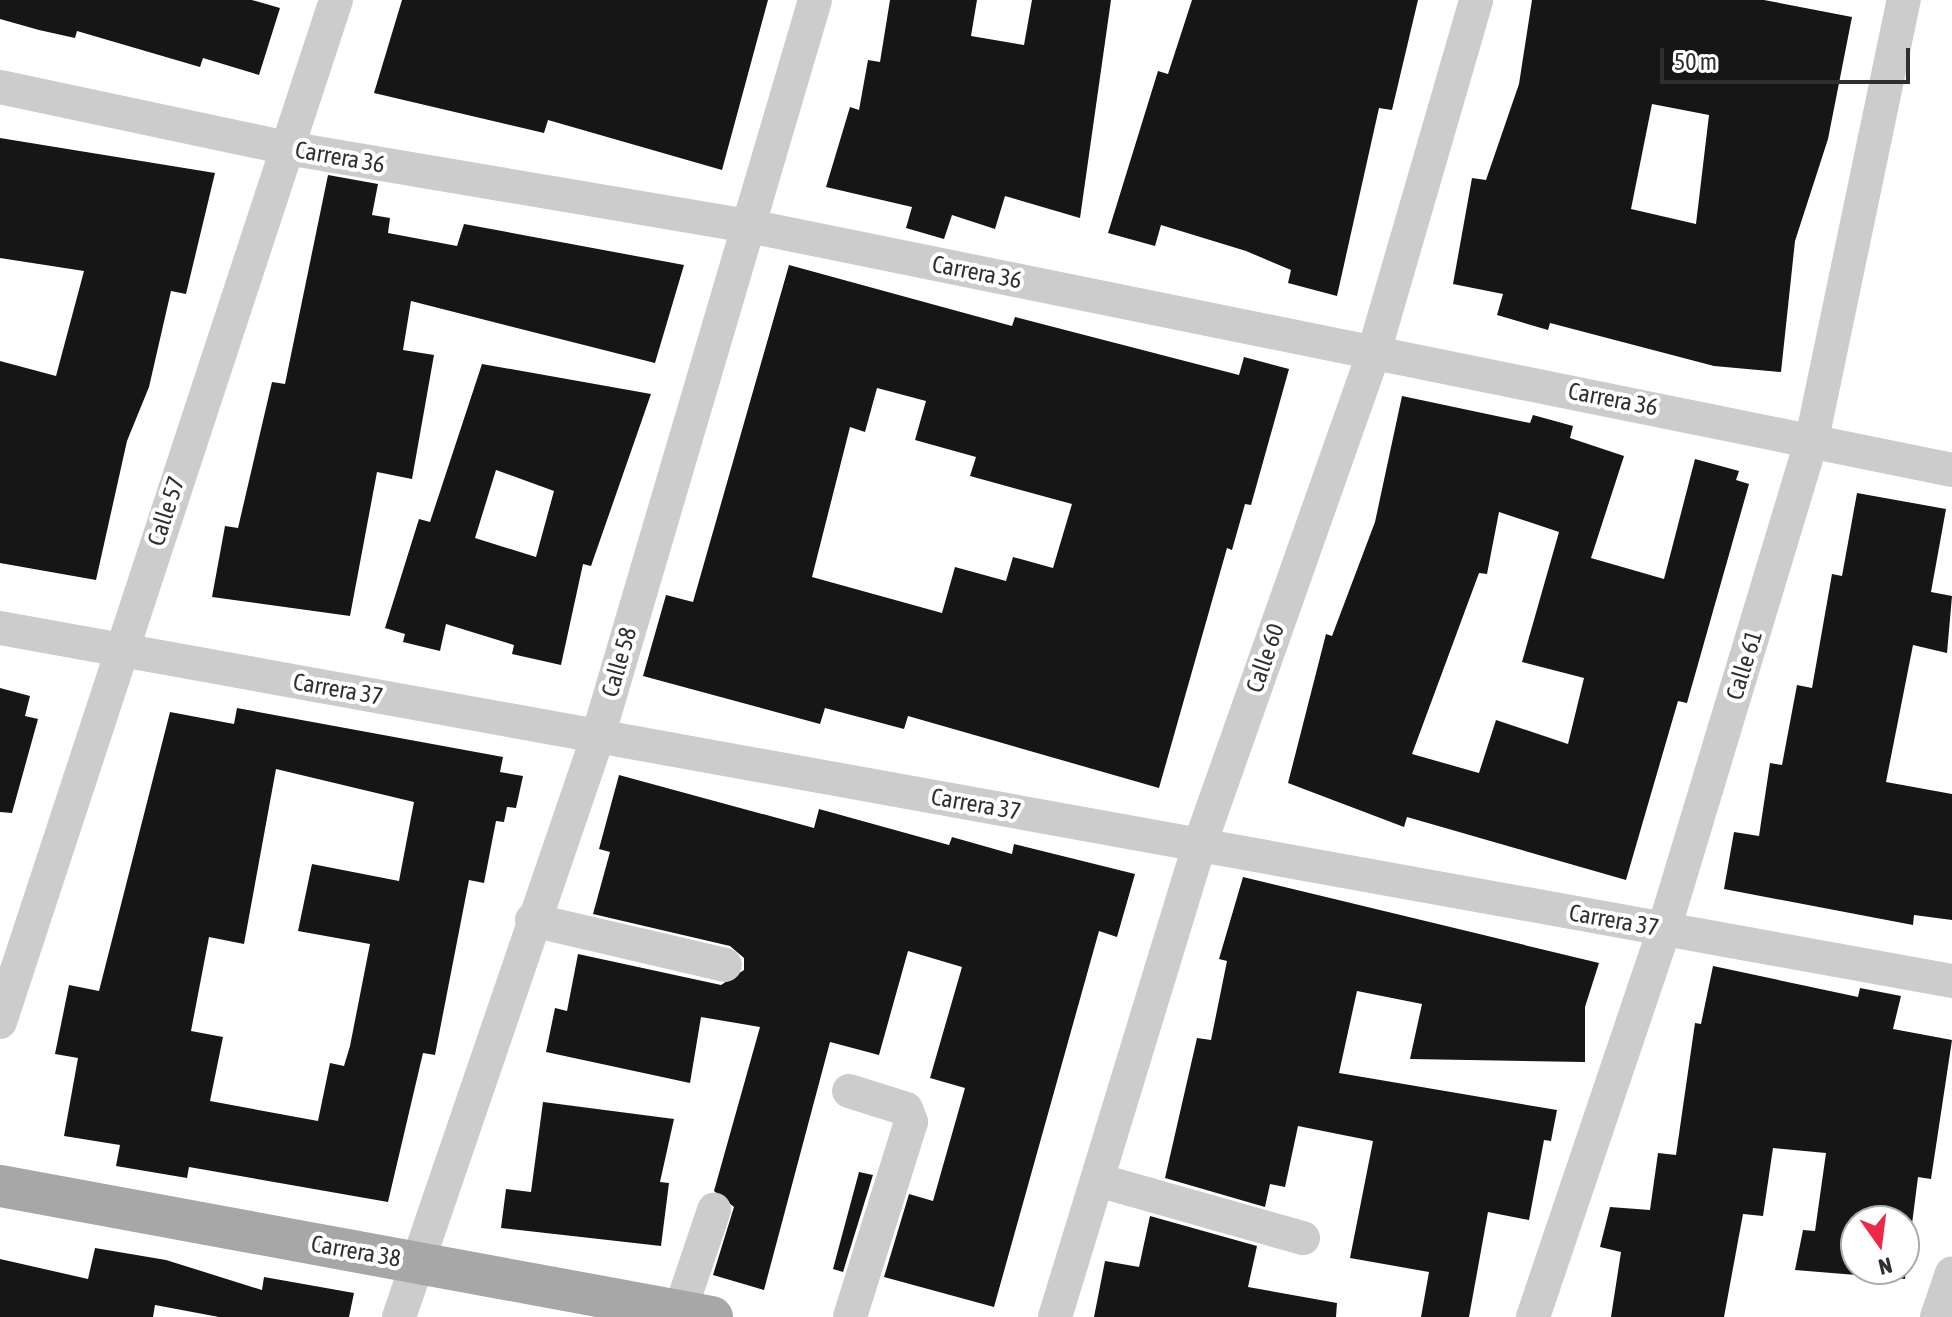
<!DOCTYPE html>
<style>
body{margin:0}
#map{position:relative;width:1952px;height:1317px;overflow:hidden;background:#fff;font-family:"Asap Condensed",sans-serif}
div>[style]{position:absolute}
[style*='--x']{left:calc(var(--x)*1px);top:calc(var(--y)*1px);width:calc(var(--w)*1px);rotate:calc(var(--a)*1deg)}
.building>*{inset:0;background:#161616}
.minor>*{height:34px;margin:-17px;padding:0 17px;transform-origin:17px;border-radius:17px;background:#ccc}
.major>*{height:42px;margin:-21px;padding:0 21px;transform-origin:21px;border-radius:21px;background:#a7a7a7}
span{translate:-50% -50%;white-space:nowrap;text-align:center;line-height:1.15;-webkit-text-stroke:8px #fff;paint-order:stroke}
.street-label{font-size:24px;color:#2f2f2f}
.north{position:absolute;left:1840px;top:1205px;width:80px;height:80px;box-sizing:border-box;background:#fff;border:2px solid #acacac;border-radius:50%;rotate:166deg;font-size:22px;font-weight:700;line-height:32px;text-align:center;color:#2f2f2f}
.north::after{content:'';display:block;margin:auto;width:28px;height:36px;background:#ee2948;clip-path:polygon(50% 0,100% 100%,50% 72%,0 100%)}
.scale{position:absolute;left:1660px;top:48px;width:250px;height:36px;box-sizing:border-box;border:4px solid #2f2f2f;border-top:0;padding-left:10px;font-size:24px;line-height:28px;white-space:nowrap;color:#2f2f2f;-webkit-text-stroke:6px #fff;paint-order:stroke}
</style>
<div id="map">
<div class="building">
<div style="clip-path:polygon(0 0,252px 0,280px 8px,259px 75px,203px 58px,200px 67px,77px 31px,75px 38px,39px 30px,0 19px)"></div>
<div style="clip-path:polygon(402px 0,768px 0,722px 170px,548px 120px,544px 133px,374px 93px)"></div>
<div style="clip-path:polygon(890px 0,977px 0,971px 36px,1024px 45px,1032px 0,1111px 0,1080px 218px,1005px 196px,995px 229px,952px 215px,944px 239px,906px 228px,912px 207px,826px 187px,850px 107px,859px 110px,868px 60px,880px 62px)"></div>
<div style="clip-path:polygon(1192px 0,1418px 0,1392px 110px,1379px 108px,1337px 296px,1288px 283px,1291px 270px,1246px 251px,1161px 225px,1155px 246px,1108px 233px,1158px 71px,1168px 74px)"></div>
<div style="clip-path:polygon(evenodd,1532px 0,1764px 0,1852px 17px,1828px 139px,1795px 241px,1781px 372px,1714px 366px,1550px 323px,1548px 330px,1497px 315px,1503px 294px,1453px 284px,1472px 178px,1486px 180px,1519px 84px,1532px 0,1652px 104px,1709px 115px,1696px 224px,1631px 209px,1652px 104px)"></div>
<div style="clip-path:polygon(0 138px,215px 173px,186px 294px,171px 291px,149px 387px,127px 441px,96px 580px,0 563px,0 361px,56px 376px,84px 271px,0 258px)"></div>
<div style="clip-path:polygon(328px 175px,378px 184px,372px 215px,390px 218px,388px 233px,457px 246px,464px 224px,684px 265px,655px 363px,411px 301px,403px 350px,434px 355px,412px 479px,377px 472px,350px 616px,212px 597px,225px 526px,238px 528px,272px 382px,285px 384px)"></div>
<div style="clip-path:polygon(evenodd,789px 265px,1012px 326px,1015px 317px,1239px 375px,1244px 357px,1289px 369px,1251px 505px,1245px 504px,1232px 550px,1227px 548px,1159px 788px,908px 716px,904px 729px,825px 708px,820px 724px,643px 676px,666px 595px,693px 602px,789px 265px,877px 388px,926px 401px,915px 440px,976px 457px,970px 476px,1072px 504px,1053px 568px,1013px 557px,1006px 581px,955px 567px,942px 613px,812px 577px,850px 427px,865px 432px,877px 388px)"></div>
<div style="clip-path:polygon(evenodd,482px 364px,651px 394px,591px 566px,583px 564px,561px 665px,512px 654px,514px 645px,446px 624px,440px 651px,403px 642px,405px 634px,385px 628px,419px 519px,430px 522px,482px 364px,496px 470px,554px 491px,536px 557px,475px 538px,496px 470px)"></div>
<div style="clip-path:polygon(evenodd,1402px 396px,1530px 423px,1533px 415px,1573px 426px,1570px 438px,1624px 456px,1591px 558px,1664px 579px,1695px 459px,1739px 471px,1736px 480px,1749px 484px,1687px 703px,1678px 701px,1626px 880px,1407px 817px,1404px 827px,1288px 783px,1326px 634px,1332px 636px,1375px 522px,1402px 396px,1499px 512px,1559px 532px,1522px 662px,1584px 678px,1568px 744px,1496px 720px,1479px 773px,1412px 754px,1479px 573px,1487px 574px,1499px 512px)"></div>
<div style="clip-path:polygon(1857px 493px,1946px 509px,1931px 592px,1952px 596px,1947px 653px,1913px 645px,1886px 782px,1952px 794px,1952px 920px,1914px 915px,1913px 925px,1724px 889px,1734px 832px,1759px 836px,1770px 763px,1782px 765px,1797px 685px,1812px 688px,1832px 574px,1842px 576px)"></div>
<div style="clip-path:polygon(0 688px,30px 696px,25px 716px,38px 719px,12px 813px,0 812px)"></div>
<div style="clip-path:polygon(evenodd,237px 708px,503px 757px,500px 772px,523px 776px,516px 808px,507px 807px,504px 822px,496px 821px,484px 883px,469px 880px,435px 1055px,423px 1053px,388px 1202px,189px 1167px,187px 1178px,116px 1166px,120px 1145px,64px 1136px,78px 1058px,55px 1054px,69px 985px,99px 991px,170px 712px,234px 724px,237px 708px,276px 769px,414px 802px,399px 881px,312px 864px,298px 931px,370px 944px,350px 1046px,344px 1066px,330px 1063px,318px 1121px,210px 1101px,223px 1037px,191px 1031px,209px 937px,244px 944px,276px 769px)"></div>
<div style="clip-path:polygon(619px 775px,814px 828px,819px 809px,949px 845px,952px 837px,1012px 854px,1014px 844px,1135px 874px,1117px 937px,1099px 931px,994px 1307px,884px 1277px,909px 1194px,933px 1201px,965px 1088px,930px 1078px,962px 967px,908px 951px,879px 1055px,830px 1042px,764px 1290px,713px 1275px,734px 1207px,714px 1191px,760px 1027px,701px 1017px,690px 1083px,546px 1052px,555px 1008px,567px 1011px,578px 954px,721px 985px,744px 970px,744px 958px,730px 946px,593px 914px,610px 852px,599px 849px)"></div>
<div style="clip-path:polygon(1243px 877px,1599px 963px,1585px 1007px,1585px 1062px,1410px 1059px,1422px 1004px,1357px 991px,1339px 1073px,1557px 1110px,1551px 1141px,1544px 1140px,1529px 1220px,1488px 1212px,1469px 1317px,1421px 1317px,1429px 1272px,1350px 1258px,1373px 1141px,1298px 1126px,1285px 1187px,1270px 1184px,1265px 1207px,1165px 1178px,1197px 1038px,1211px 1040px,1227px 961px,1219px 959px)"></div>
<div style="clip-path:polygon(evenodd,1713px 966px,1858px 997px,1860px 988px,1901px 996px,1893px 1029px,1952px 1040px,1931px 1179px,1918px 1177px,1905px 1279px,1795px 1270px,1803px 1230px,1815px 1231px,1826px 1153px,1773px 1148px,1763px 1216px,1743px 1214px,1724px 1317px,1611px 1317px,1621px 1252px,1600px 1247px,1610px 1207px,1650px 1210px,1658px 1153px,1676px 1155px,1695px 1023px,1701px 1024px,1713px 966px,1856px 1221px,1904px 1221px,1904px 1269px,1856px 1269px,1856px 1221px)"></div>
<div style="clip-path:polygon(543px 1102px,674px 1119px,660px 1182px,669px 1183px,661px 1246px,501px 1228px,506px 1189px,531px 1192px)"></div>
<div style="clip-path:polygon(859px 1172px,873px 1175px,843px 1272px,833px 1269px)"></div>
<div style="clip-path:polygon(1150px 1216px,1257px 1246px,1248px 1287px,1337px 1303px,1336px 1317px,1094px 1317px,1105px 1261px,1139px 1267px)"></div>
<div style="clip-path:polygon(95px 1248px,166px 1260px,262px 1290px,264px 1277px,354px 1293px,349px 1317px,219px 1317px,155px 1305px,153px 1317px,0 1317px,0 1259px,88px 1279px)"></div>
</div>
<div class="minor">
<div style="--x:0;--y:87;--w:293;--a:12"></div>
<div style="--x:287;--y:148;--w:463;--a:9.6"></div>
<div style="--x:744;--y:225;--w:1233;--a:11.46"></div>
<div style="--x:0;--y:628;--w:1984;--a:10.25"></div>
<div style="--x:532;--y:920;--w:198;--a:13.1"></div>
<div style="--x:0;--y:1022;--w:1076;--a:-71.8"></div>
<div style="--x:849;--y:1091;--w:60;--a:17.5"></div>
<div style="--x:906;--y:1109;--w:14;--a:69"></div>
<div style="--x:911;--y:1122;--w:204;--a:107.4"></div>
<div style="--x:1101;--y:1181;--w:210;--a:15.8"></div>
<div style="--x:680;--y:1311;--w:107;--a:-71.4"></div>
<div style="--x:399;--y:1317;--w:614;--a:-71.09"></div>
<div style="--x:598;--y:736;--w:767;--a:-73.57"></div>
<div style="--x:1055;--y:1317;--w:495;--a:-73"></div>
<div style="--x:1200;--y:844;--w:522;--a:-70.52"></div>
<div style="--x:1374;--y:352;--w:366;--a:-73.8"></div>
<div style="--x:1533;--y:1317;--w:410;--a:-71.3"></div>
<div style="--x:1664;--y:929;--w:512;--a:-73.19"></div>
<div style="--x:1812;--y:439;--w:449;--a:-78.2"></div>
<div style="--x:1937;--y:1317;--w:46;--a:-71.2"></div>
</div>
<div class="major">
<div style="--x:0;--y:1186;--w:724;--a:10.43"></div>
</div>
<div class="street-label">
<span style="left:340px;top:157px;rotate:10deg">Carrera 36</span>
<span style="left:977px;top:272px;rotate:11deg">Carrera 36</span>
<span style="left:1613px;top:399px;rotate:11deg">Carrera 36</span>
<span style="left:166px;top:511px;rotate:-72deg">Calle 57</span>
<span style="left:1265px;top:658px;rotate:-71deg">Calle 60</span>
<span style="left:619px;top:662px;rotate:-74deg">Calle 58</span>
<span style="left:1744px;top:665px;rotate:-73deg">Calle 61</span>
<span style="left:338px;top:689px;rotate:10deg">Carrera 37</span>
<span style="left:976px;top:804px;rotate:10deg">Carrera 37</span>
<span style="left:1614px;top:920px;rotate:10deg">Carrera 37</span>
<span style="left:356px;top:1251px;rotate:10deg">Carrera 38</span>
</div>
<div class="north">N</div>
<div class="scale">50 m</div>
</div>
